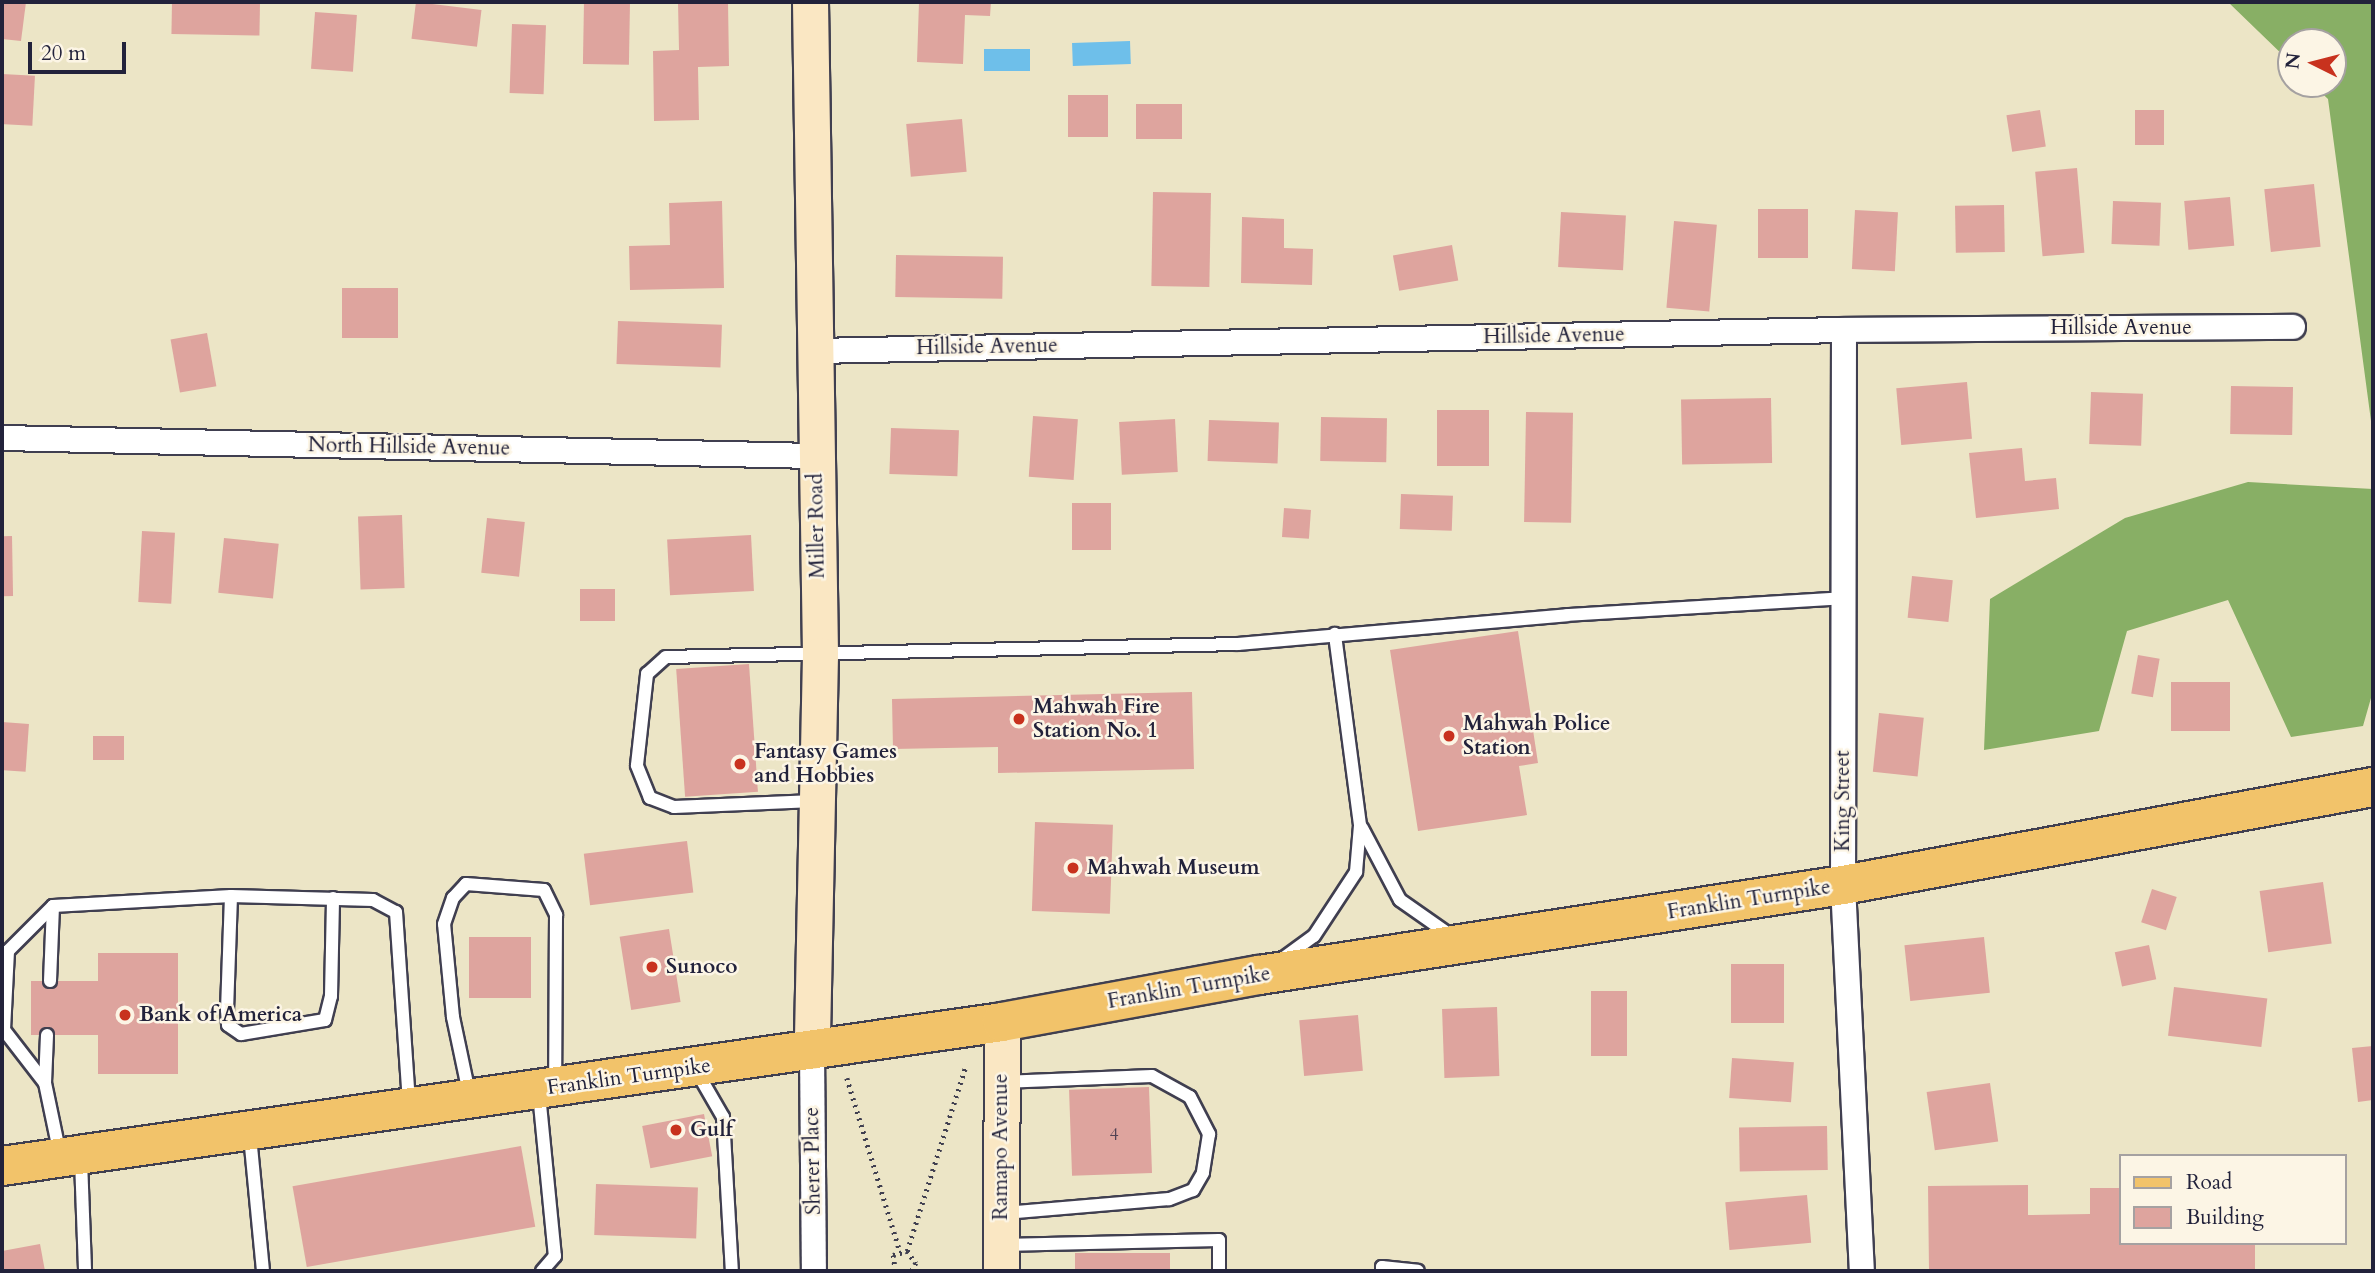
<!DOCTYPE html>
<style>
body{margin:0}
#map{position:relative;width:2375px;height:1273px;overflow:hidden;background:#ece5c6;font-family:Cardo,serif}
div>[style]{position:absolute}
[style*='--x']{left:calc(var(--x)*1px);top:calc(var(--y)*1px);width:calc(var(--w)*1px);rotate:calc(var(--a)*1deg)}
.forest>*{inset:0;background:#88af65}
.water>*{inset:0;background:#6ebfea;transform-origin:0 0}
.building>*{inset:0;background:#dea49e;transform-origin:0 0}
.path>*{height:4.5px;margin-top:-2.25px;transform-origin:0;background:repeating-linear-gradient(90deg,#403f50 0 2px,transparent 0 7px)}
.roads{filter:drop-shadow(2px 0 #403f50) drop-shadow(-2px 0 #403f50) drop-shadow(0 2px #403f50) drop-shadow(0 -2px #403f50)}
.lane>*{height:12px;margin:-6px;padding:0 6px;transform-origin:6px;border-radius:6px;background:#fff}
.street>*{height:24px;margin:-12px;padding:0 12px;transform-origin:12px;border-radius:12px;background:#fff}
.secondary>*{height:35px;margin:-17.5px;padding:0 17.5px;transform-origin:17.5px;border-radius:17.5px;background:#fae7c3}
.primary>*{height:38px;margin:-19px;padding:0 19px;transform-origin:19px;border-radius:19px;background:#f2c36a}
.dots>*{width:19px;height:19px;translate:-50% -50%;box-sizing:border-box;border:4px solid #fcf5e5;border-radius:50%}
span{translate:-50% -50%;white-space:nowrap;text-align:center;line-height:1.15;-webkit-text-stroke:5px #fcf5e5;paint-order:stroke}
.number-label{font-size:18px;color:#514254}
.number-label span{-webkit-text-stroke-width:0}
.street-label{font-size:21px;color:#22223b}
.poi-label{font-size:21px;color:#22223b;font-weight:700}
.left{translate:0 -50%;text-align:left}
.frame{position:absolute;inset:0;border:4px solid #22223b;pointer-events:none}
.legend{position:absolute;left:2119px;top:1154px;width:228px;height:91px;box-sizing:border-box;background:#fcf5e5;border:2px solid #a5a1a1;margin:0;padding:9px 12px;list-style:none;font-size:21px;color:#22223b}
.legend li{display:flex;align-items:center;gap:14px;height:35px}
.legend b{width:35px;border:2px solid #a5a1a1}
.north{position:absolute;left:2277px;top:28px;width:70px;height:70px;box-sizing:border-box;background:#fcf5e5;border:2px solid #a5a1a1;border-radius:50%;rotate:276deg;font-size:19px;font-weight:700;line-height:28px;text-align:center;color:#22223b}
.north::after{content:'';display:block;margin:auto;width:24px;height:32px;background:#c8321e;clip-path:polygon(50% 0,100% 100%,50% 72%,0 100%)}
.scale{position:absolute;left:28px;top:42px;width:98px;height:32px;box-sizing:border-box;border:4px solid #22223b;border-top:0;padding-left:9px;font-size:21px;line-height:24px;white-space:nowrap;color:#22223b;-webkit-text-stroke:5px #fcf5e5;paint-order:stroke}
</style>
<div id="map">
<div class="forest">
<div style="clip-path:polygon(2228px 2px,2373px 2px,2373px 436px,2328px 99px,2312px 84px,2333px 84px,2333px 42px,2291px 42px,2291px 63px)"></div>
<div style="clip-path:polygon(2248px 482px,2373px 489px,2373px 691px,2363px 726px,2291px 737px,2228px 600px,2127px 631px,2099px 731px,1984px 750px,1990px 599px,2125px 518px)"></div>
</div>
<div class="water">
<div style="left:1130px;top:41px;width:23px;height:58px;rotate:88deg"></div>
<div style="left:984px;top:49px;width:46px;height:22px"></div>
</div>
<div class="building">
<div style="clip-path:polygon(2px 2px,26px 2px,21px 41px,2px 39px)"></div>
<div style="left:172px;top:2px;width:88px;height:32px;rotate:1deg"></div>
<div style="left:416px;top:2px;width:66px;height:37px;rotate:7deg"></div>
<div style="left:584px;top:2px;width:46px;height:62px;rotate:1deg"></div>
<div style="clip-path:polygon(678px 2px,728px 2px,729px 66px,698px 67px,699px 120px,654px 121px,653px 51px,679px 50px)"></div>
<div style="clip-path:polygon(919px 2px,991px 2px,990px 16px,965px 15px,963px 64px,917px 62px)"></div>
<div style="left:315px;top:12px;width:42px;height:57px;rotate:4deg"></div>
<div style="left:512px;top:24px;width:34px;height:69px;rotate:2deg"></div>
<div style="left:2px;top:74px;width:33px;height:50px;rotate:3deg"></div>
<div style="left:1068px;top:95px;width:40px;height:42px"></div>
<div style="left:1136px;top:104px;width:46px;height:35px"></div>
<div style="left:2040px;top:110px;width:37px;height:34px;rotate:81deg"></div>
<div style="left:2135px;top:110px;width:29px;height:35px"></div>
<div style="left:962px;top:119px;width:53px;height:56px;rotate:85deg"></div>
<div style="left:2077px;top:168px;width:85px;height:42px;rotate:85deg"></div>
<div style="left:2314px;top:184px;width:63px;height:50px;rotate:84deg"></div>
<div style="left:1153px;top:192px;width:58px;height:94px;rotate:1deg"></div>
<div style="left:2230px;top:197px;width:49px;height:46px;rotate:85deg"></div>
<div style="clip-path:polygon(722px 201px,724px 288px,630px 290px,629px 246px,670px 245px,669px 203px)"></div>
<div style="left:2113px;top:201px;width:48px;height:43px;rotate:2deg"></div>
<div style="left:2004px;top:205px;width:47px;height:49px;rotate:89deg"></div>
<div style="left:1758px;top:209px;width:50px;height:49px"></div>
<div style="left:1855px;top:210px;width:43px;height:59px;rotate:3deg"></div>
<div style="left:1561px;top:212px;width:65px;height:55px;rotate:3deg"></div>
<div style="clip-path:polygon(1242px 217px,1284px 219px,1284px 248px,1313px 249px,1312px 285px,1241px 283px)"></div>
<div style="left:1674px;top:221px;width:43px;height:87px;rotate:5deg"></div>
<div style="left:1452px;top:245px;width:36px;height:60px;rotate:80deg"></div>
<div style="left:896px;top:255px;width:107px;height:42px;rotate:1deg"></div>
<div style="left:342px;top:288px;width:56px;height:50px"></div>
<div style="left:618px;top:321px;width:104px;height:43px;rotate:2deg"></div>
<div style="left:207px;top:333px;width:54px;height:37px;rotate:80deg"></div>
<div style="left:1967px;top:382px;width:57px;height:71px;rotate:85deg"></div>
<div style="left:2231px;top:386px;width:62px;height:48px;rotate:1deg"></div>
<div style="left:2091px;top:392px;width:52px;height:52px;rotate:2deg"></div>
<div style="left:1771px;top:398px;width:65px;height:90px;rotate:89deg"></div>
<div style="left:1437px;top:410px;width:52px;height:56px"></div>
<div style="left:1526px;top:412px;width:47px;height:110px;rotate:1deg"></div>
<div style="left:1033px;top:416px;width:45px;height:61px;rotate:4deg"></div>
<div style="left:1321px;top:417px;width:66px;height:44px;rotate:1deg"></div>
<div style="left:1175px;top:419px;width:53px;height:56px;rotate:87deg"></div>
<div style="left:1209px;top:420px;width:70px;height:41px;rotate:2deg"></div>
<div style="left:891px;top:428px;width:68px;height:46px;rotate:2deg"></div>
<div style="clip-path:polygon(2022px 448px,2025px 481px,2056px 478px,2059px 509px,1976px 518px,1969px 453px)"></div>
<div style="left:1401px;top:494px;width:52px;height:35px;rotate:2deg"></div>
<div style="left:1072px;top:503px;width:39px;height:47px"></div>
<div style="left:1284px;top:508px;width:27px;height:29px;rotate:4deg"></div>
<div style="left:402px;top:515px;width:73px;height:44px;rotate:88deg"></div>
<div style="left:487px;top:518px;width:38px;height:55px;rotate:6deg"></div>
<div style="left:142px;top:531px;width:33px;height:71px;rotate:3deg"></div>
<div style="left:751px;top:535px;width:56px;height:84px;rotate:87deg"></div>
<div style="left:12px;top:536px;width:60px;height:10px;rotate:89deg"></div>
<div style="left:224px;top:538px;width:55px;height:55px;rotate:6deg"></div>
<div style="left:1912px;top:576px;width:41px;height:42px;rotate:6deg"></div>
<div style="left:580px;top:589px;width:35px;height:32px"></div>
<div style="clip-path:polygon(1518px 631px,1538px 763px,1519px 766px,1527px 815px,1418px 831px,1390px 650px)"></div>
<div style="left:2138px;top:655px;width:22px;height:39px;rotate:10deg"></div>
<div style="left:749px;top:664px;width:128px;height:73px;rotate:86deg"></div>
<div style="left:2171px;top:682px;width:59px;height:49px"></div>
<div style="clip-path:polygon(1192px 692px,1194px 769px,998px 773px,998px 747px,893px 749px,892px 699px)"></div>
<div style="left:1879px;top:713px;width:45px;height:59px;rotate:6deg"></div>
<div style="left:2px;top:722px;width:27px;height:48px;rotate:4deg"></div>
<div style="left:93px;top:736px;width:31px;height:24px"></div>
<div style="left:1035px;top:822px;width:78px;height:89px;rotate:2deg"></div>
<div style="left:687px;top:841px;width:52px;height:104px;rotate:83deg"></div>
<div style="left:2323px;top:882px;width:62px;height:64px;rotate:82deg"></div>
<div style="left:2152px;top:889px;width:26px;height:35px;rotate:18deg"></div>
<div style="left:669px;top:929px;width:74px;height:50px;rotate:81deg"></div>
<div style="left:469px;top:937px;width:62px;height:61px"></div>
<div style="left:1984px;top:937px;width:56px;height:80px;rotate:84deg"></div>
<div style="left:2149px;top:945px;width:35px;height:35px;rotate:78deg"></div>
<div style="clip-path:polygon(98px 953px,178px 953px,178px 1074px,98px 1074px,98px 1035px,31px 1035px,31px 981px,98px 981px)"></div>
<div style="left:1731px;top:964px;width:53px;height:59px"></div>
<div style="left:2174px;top:987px;width:94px;height:49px;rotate:7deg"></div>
<div style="left:1591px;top:991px;width:36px;height:65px"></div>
<div style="left:1497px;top:1007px;width:69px;height:55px;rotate:88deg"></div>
<div style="left:1358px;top:1015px;width:56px;height:59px;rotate:85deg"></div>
<div style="clip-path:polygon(2373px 1046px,2373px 1100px,2358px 1102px,2352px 1048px)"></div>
<div style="left:1732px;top:1058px;width:62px;height:40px;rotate:4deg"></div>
<div style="left:1990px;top:1083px;width:59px;height:64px;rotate:82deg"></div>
<div style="left:1149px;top:1087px;width:86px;height:80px;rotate:88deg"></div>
<div style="left:704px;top:1114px;width:43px;height:63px;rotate:79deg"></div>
<div style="left:1827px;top:1126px;width:44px;height:88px;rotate:89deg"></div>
<div style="left:521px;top:1146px;width:82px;height:232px;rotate:80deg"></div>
<div style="left:596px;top:1184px;width:102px;height:51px;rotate:2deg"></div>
<div style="clip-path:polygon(2028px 1185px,2028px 1215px,2090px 1214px,2090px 1188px,2121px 1188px,2121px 1243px,2255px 1243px,2255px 1271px,1929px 1271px,1928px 1186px)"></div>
<div style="left:1807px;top:1195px;width:48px;height:82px;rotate:85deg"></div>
<div style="clip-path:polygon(40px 1244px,45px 1271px,2px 1271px,2px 1251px)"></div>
<div style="left:1170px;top:1253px;width:18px;height:95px;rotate:90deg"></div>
</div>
<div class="path">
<div style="--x:847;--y:1078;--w:181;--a:73"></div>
<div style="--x:907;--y:1251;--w:195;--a:-72.4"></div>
<div style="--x:895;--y:1271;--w:16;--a:-97"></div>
<div style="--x:893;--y:1255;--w:15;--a:-16"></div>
<div style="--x:907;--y:1251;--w:15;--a:53"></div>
<div style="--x:916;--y:1263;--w:9;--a:117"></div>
</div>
<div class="roads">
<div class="lane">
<div style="--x:814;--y:801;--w:140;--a:177.5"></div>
<div style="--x:674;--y:807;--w:26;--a:-159"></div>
<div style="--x:650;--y:798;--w:35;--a:-112"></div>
<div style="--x:637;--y:765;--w:92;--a:-83.7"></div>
<div style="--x:647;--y:674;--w:25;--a:-42"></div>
<div style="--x:666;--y:657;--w:572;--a:-1.3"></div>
<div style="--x:1238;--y:644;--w:330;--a:-5"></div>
<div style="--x:1567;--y:615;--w:278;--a:-3.5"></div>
<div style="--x:1362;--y:828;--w:81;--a:62.2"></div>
<div style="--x:1400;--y:900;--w:61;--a:35"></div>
<div style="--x:231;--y:896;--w:114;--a:92"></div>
<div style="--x:227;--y:1010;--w:15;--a:86"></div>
<div style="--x:228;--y:1025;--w:16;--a:35"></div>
<div style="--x:241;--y:1034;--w:85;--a:-9.5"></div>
<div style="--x:325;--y:1020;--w:25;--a:-76"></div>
<div style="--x:331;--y:996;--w:98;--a:-88.8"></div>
<div style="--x:53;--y:906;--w:64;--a:135"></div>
<div style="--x:8;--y:951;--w:79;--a:92.9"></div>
<div style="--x:4;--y:1030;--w:67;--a:52.3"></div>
<div style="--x:45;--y:1083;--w:74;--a:78.2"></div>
<div style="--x:1282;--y:959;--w:39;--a:-36"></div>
<div style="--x:1314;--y:936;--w:77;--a:-56.7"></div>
<div style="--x:1356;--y:872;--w:47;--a:-85.1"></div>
<div style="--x:1360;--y:825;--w:193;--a:-97.5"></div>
<div style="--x:50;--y:981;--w:75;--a:-87.7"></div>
<div style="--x:53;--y:906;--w:178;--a:-3.2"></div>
<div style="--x:231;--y:896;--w:142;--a:1.6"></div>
<div style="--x:373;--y:900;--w:26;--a:28"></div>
<div style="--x:396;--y:912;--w:192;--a:86.1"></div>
<div style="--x:697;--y:1072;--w:52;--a:60"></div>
<div style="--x:723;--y:1117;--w:154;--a:86.7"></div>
<div style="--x:1002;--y:1082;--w:150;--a:-2.3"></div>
<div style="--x:1152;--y:1076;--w:43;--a:28.9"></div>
<div style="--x:1190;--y:1097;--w:42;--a:62.8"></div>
<div style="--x:1209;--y:1134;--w:39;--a:99"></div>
<div style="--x:1203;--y:1173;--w:20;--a:120"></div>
<div style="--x:1193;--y:1190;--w:26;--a:159"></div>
<div style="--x:1169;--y:1199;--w:165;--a:175.1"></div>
<div style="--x:45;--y:1083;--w:48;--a:-87.6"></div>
<div style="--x:469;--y:1093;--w:78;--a:-101.9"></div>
<div style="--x:453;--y:1017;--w:93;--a:-95.5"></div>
<div style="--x:444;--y:924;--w:28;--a:-71"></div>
<div style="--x:453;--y:898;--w:19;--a:-47"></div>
<div style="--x:466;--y:884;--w:78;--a:4.4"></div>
<div style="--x:544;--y:890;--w:28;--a:64"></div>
<div style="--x:556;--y:915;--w:168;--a:90.3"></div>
<div style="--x:539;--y:1094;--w:163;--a:84.4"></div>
<div style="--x:555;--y:1256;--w:20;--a:131"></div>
<div style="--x:250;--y:1136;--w:136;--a:84.5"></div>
<div style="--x:81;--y:1160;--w:111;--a:87.9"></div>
<div style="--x:1002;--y:1245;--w:217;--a:-1.3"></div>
<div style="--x:1219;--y:1240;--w:31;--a:90"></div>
<div style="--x:1382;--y:1271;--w:4;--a:-90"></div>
<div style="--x:1382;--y:1267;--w:36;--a:6"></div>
</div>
<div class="street">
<div style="--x:1844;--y:330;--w:555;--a:90.1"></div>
<div style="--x:1843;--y:885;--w:386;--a:87.2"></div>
<div style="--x:815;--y:351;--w:1029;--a:-1.17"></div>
<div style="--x:1844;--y:330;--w:449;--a:-0.4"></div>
<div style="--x:2;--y:438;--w:814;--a:1.27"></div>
<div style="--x:812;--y:1051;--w:220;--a:89.5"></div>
</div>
<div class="secondary">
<div style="--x:810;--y:2;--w:653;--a:89.12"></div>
<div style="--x:820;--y:655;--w:396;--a:91.2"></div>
<div style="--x:1001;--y:1271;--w:249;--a:-89.8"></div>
</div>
<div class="primary">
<div style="--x:2;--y:1166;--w:1010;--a:-8.19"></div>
<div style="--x:1002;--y:1022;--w:261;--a:-10.4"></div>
<div style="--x:1259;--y:975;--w:591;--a:-8.76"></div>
<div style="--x:1843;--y:885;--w:539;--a:-10.48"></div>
</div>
</div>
<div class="dots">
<div style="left:1019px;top:719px;background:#c8321e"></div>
<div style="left:1449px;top:736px;background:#c8321e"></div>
<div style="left:740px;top:764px;background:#c8321e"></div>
<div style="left:1073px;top:868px;background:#c8321e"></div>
<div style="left:652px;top:967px;background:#c8321e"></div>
<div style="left:125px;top:1015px;background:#c8321e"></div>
<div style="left:676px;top:1130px;background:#c8321e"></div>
</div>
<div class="number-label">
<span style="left:1114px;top:1135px">4</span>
</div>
<div class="street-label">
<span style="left:2121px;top:328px">Hillside Avenue</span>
<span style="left:1554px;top:336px;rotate:-1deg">Hillside Avenue</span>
<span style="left:987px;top:347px;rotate:-1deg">Hillside Avenue</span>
<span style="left:409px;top:447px;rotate:1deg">North Hillside Avenue</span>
<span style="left:817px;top:526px;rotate:-91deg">Miller Road</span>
<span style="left:1843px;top:801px;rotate:-90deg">King Street</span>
<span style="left:1749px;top:900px;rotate:-9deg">Franklin Turnpike</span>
<span style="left:1189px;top:988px;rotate:-10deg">Franklin Turnpike</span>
<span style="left:629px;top:1077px;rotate:-8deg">Franklin Turnpike</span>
<span style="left:1001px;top:1147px;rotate:-90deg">Ramapo Avenue</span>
<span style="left:813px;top:1161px;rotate:-91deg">Sherer Place</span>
</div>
<div class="poi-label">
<span class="left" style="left:1033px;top:719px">Mahwah Fire<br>Station No. 1</span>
<span class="left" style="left:1463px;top:736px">Mahwah Police<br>Station</span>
<span class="left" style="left:754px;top:764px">Fantasy Games<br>and Hobbies</span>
<span class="left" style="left:1087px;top:868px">Mahwah Museum</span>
<span class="left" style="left:666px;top:967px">Sunoco</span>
<span class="left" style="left:139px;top:1015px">Bank of America</span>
<span class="left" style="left:690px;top:1130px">Gulf</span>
</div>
<div class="frame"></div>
<ul class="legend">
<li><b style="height:9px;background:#f2c36a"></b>Road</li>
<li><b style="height:19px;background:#dea49e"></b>Building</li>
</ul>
<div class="north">N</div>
<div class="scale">20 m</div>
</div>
